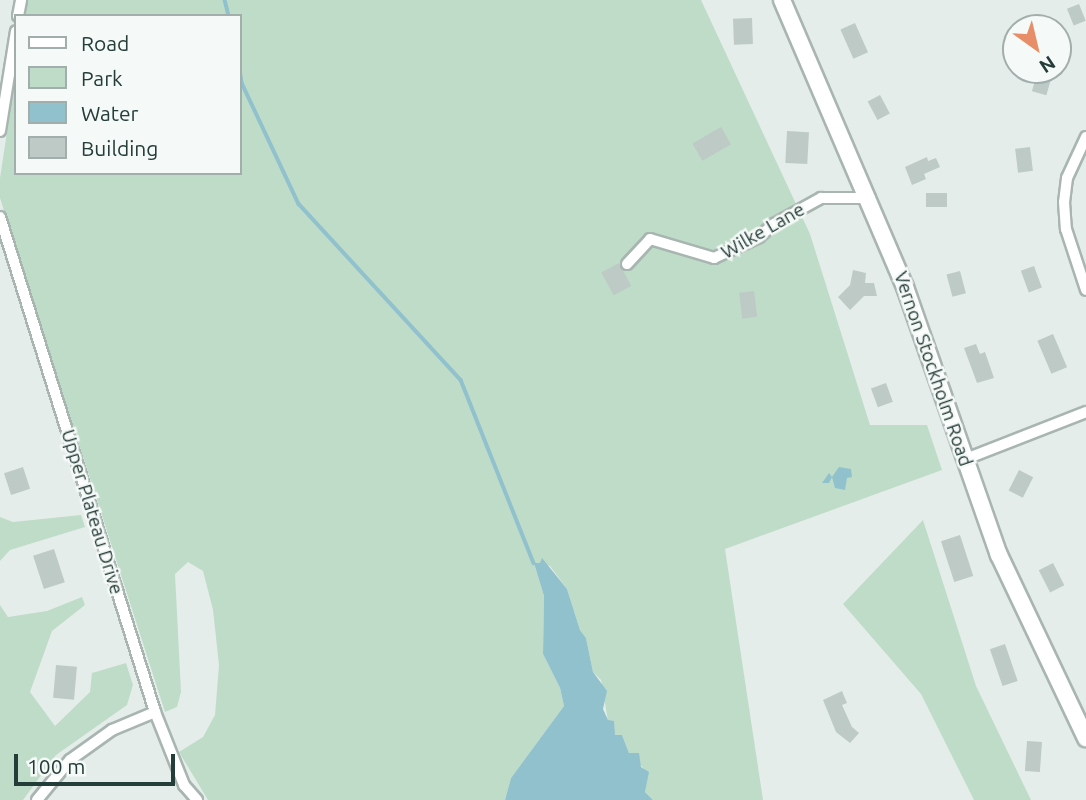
<!DOCTYPE html>
<style>
body{margin:0}
#map{position:relative;width:1086px;height:800px;overflow:hidden;background:#e5edea;font-family:Ubuntu,sans-serif}
div>[style]{position:absolute}
[style*='--x']{left:calc(var(--x)*1px);top:calc(var(--y)*1px);width:calc(var(--w)*1px);rotate:calc(var(--a)*1deg)}
.green>*{inset:0;background:#bfdcc9}
.water>*{inset:0;background:#91c1cd}
.stream>*{height:3.5px;margin:-1.75px;padding:0 1.75px;transform-origin:1.75px;border-radius:1.75px;background:#91c1cd}
.building>*{inset:0;background:#bdcac6;transform-origin:0 0}
.roads{filter:drop-shadow(2px 0 #a8b5b1) drop-shadow(-2px 0 #a8b5b1) drop-shadow(0 2px #a8b5b1) drop-shadow(0 -2px #a8b5b1)}
.street>*{height:10px;margin:-5px;padding:0 5px;transform-origin:5px;border-radius:5px;background:#fff}
.secondary>*{height:16px;margin:-8px;padding:0 8px;transform-origin:8px;border-radius:8px;background:#fff}
span{translate:-50% -50%;white-space:nowrap;text-align:center;line-height:1.15;-webkit-text-stroke:5px #f5f9f7;paint-order:stroke}
.street-label{font-size:19px;color:#253d38}
.legend{position:absolute;left:14px;top:14px;width:228px;height:161px;box-sizing:border-box;background:#f5f9f7;border:2px solid #a2aeab;margin:0;padding:9px 12px;list-style:none;font-size:21px;color:#253d38}
.legend li{display:flex;align-items:center;gap:14px;height:35px}
.legend b{width:35px;border:2px solid #a2aeab}
.north{position:absolute;left:1002px;top:14px;width:70px;height:70px;box-sizing:border-box;background:#f5f9f7;border:2px solid #a2aeab;border-radius:50%;rotate:146deg;font-size:19px;font-weight:700;line-height:28px;text-align:center;color:#253d38}
.north::after{content:'';display:block;margin:auto;width:24px;height:32px;background:#e78e68;clip-path:polygon(50% 0,100% 100%,50% 72%,0 100%)}
.scale{position:absolute;left:14px;top:754px;width:161px;height:32px;box-sizing:border-box;border:4px solid #253d38;border-top:0;padding-left:9px;font-size:21px;line-height:24px;white-space:nowrap;color:#253d38;-webkit-text-stroke:5px #f5f9f7;paint-order:stroke}
</style>
<div id="map">
<div class="green">
<div style="clip-path:polygon(27px 0,701px 0,810px 234px,870px 425px,927px 425px,942px 470px,725px 549px,763px 800px,653px 800px,645px 792px,648px 773px,629px 753px,622px 735px,615px 735px,608px 721px,601px 680px,593px 672px,586px 638px,580px 630px,567px 589px,550px 566px,540px 563px,534px 563px,544px 596px,543px 654px,560px 688px,564px 706px,511px 778px,505px 800px,208px 800px,179px 752px,203px 737px,215px 715px,219px 665px,213px 610px,203px 571px,188px 562px,175px 574px,181px 692px,177px 707px,165px 712px,0 198px,0 178px,16px 73px,16px 173px,240px 173px,240px 16px,24px 16px)"></div>
<div style="clip-path:polygon(81px 515px,85px 527px,10px 550px,0 561px,0 517px,13px 522px)"></div>
<div style="clip-path:polygon(923px 520px,976px 686px,1031px 800px,974px 800px,921px 694px,843px 604px)"></div>
<div style="clip-path:polygon(82px 597px,85px 605px,52px 631px,30px 692px,55px 726px,90px 692px,92px 673px,126px 663px,133px 685px,127px 705px,56px 755px,23px 800px,0 800px,0 605px,8px 617px,47px 611px)"></div>
</div>
<div class="water">
<div style="clip-path:polygon(839px 467px,851px 469px,852px 477px,847px 478px,845px 490px,835px 488px,832px 477px,829px 483px,822px 483px,829px 473px,832px 477px)"></div>
<div style="clip-path:polygon(542px 558px,567px 589px,580px 630px,586px 638px,593px 672px,607px 691px,603px 709px,608px 720px,614px 721px,615px 735px,622px 735px,629px 753px,639px 753px,641px 767px,649px 772px,645px 792px,653px 800px,505px 800px,511px 778px,564px 706px,560px 688px,543px 654px,544px 596px,534px 563px,540px 563px)"></div>
</div>
<div class="stream">
<div style="--x:225;--y:0;--w:16;--a:76"></div>
<div style="--x:240;--y:70;--w:13;--a:81"></div>
<div style="--x:242;--y:83;--w:134;--a:64.8"></div>
<div style="--x:299;--y:204;--w:239;--a:47.4"></div>
<div style="--x:461;--y:380;--w:197;--a:68.3"></div>
</div>
<div class="building">
<div style="left:1079px;top:4px;width:18px;height:13px;rotate:68deg"></div>
<div style="left:752px;top:18px;width:26px;height:19px;rotate:88deg"></div>
<div style="left:855px;top:23px;width:32px;height:16px;rotate:66deg"></div>
<div style="left:1038px;top:70px;width:15px;height:22px;rotate:16deg"></div>
<div style="left:880px;top:95px;width:21px;height:14px;rotate:62deg"></div>
<div style="left:721px;top:127px;width:20px;height:33px;rotate:60deg"></div>
<div style="left:787px;top:131px;width:22px;height:32px;rotate:3deg"></div>
<div style="left:1030px;top:147px;width:24px;height:15px;rotate:83deg"></div>
<div style="clip-path:polygon(927px 157px,928px 161px,936px 158px,940px 167px,924px 174px,926px 179px,912px 185px,905px 167px)"></div>
<div style="left:926px;top:193px;width:21px;height:14px"></div>
<div style="left:619px;top:263px;width:26px;height:20px;rotate:62deg"></div>
<div style="left:1034px;top:266px;width:23px;height:14px;rotate:70deg"></div>
<div style="clip-path:polygon(853px 270px,866px 273px,865px 283px,874px 283px,877px 296px,864px 296px,850px 310px,838px 297px,850px 285px)"></div>
<div style="left:960px;top:271px;width:23px;height:14px;rotate:75deg"></div>
<div style="left:754px;top:291px;width:26px;height:15px;rotate:83deg"></div>
<div style="left:1053px;top:334px;width:36px;height:17px;rotate:67deg"></div>
<div style="clip-path:polygon(976px 344px,980px 354px,985px 352px,994px 378px,977px 383px,964px 348px)"></div>
<div style="left:886px;top:383px;width:20px;height:16px;rotate:70deg"></div>
<div style="left:23px;top:467px;width:23px;height:20px;rotate:72deg"></div>
<div style="left:1019px;top:470px;width:16px;height:23px;rotate:27deg"></div>
<div style="left:960px;top:535px;width:43px;height:20px;rotate:72deg"></div>
<div style="left:54px;top:549px;width:35px;height:22px;rotate:72deg"></div>
<div style="left:1053px;top:563px;width:25px;height:16px;rotate:63deg"></div>
<div style="left:1005px;top:644px;width:39px;height:16px;rotate:71deg"></div>
<div style="left:56px;top:665px;width:21px;height:33px;rotate:5deg"></div>
<div style="clip-path:polygon(842px 691px,847px 703px,842px 705px,852px 727px,859px 733px,850px 743px,836px 732px,823px 700px)"></div>
<div style="left:1027px;top:741px;width:15px;height:30px;rotate:4deg"></div>
</div>
<div class="roads">
<div class="street">
<div style="--x:18;--y:16;--w:16;--a:-79"></div>
<div style="--x:0;--y:131;--w:101;--a:-80.9"></div>
<div style="--x:1086;--y:137;--w:45;--a:114.9"></div>
<div style="--x:1067;--y:178;--w:24;--a:97"></div>
<div style="--x:1064;--y:202;--w:27;--a:86"></div>
<div style="--x:1066;--y:229;--w:64;--a:71.8"></div>
<div style="--x:0;--y:217;--w:519;--a:72.61"></div>
<div style="--x:155;--y:712;--w:79;--a:68.3"></div>
<div style="--x:184;--y:785;--w:20;--a:49"></div>
<div style="--x:627;--y:264;--w:34;--a:-47"></div>
<div style="--x:650;--y:239;--w:67;--a:16.5"></div>
<div style="--x:714;--y:258;--w:50;--a:-25"></div>
<div style="--x:759;--y:237;--w:20;--a:-41"></div>
<div style="--x:774;--y:224;--w:54;--a:-29"></div>
<div style="--x:821;--y:198;--w:49;--a:0"></div>
<div style="--x:963;--y:460;--w:132;--a:-21.3"></div>
<div style="--x:37;--y:800;--w:52;--a:-50.5"></div>
<div style="--x:70;--y:760;--w:52;--a:-35.5"></div>
<div style="--x:112;--y:730;--w:47;--a:-22.7"></div>
</div>
<div class="secondary">
<div style="--x:782;--y:0;--w:312;--a:66.8"></div>
<div style="--x:905;--y:287;--w:284;--a:70.7"></div>
<div style="--x:999;--y:555;--w:203;--a:64.6"></div>
</div>
</div>
<div class="street-label">
<span style="left:763px;top:231px;rotate:-30deg">Wilke Lane</span>
<span style="left:933px;top:369px;rotate:71deg">Vernon Stockholm Road</span>
<span style="left:92px;top:512px;rotate:73deg">Upper Plateau Drive</span>
</div>
<ul class="legend">
<li><b style="height:9px;background:#fff"></b>Road</li>
<li><b style="height:19px;background:#bfdcc9"></b>Park</li>
<li><b style="height:19px;background:#91c1cd"></b>Water</li>
<li><b style="height:19px;background:#bdcac6"></b>Building</li>
</ul>
<div class="north">N</div>
<div class="scale">100 m</div>
</div>
